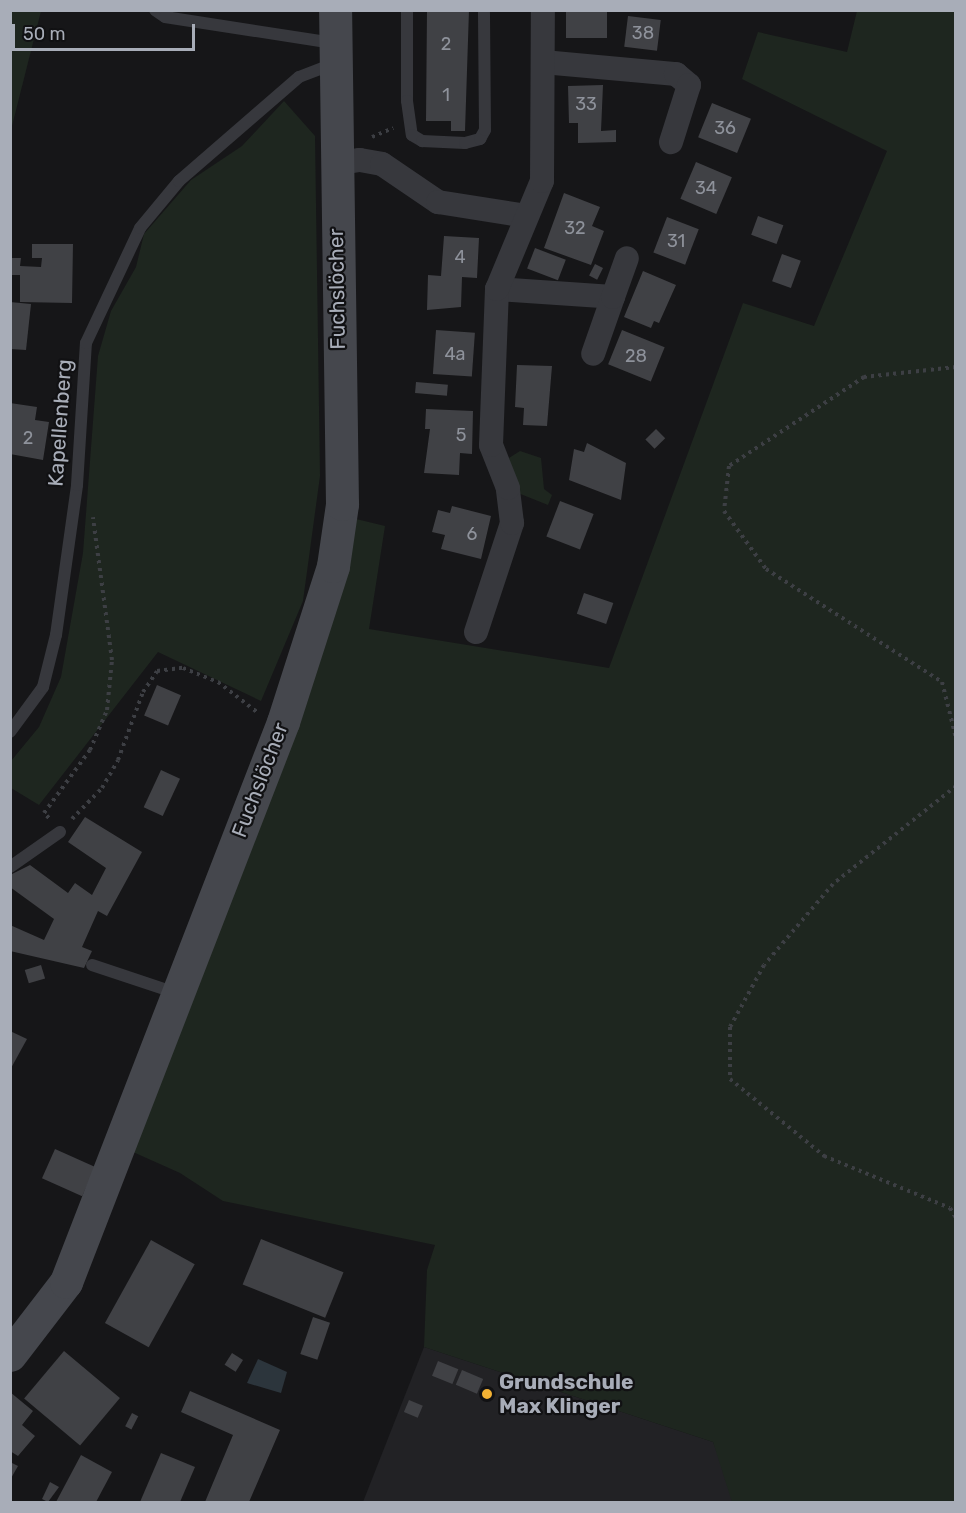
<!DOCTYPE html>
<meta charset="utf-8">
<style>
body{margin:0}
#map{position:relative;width:966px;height:1513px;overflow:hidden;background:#161618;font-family:Rubik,sans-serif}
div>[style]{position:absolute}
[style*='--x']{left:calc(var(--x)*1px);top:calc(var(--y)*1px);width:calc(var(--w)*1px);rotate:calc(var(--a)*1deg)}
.built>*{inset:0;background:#222225}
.green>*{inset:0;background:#1e261f}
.water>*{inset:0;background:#2c353c}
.building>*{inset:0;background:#404145;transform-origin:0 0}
.path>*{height:4px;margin-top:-2px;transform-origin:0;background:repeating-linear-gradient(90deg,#3d3f44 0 3px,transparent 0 7.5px)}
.lane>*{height:12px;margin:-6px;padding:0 6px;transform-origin:6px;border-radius:6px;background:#37383d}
.street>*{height:24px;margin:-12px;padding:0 12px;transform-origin:12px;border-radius:12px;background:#37383d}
.secondary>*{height:33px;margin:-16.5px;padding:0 16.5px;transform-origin:16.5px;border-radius:16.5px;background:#45474d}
.dots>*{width:16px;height:16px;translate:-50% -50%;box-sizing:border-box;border:3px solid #111113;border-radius:50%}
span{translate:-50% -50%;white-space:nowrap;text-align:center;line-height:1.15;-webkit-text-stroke:4.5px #111113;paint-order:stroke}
.number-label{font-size:18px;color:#8e929b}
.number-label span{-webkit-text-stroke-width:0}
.street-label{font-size:21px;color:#a8adb8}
.poi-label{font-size:21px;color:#a8adb8;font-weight:700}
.left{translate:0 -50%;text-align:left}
.frame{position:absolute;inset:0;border:12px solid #a8adb8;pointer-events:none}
.scale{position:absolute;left:12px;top:24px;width:183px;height:27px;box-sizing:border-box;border:3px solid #a8adb8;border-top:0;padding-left:8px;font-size:18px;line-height:21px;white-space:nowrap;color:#a8adb8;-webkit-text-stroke:4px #111113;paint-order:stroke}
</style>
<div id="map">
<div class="built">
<div style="clip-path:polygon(424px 1347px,713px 1442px,740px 1502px,363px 1502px)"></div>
</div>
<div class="green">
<div style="clip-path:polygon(11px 10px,41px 11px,11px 130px,10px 11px)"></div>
<div style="clip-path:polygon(857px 11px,955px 11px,955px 1502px,732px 1502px,713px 1442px,424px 1347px,427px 1270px,435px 1245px,223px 1201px,180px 1173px,133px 1152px,352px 518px,385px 526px,369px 629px,609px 668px,743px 303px,814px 326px,887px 151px,742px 79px,758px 32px,847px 52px)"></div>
<div style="clip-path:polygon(284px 101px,315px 136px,320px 476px,303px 601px,261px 701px,158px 652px,39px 805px,11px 788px,11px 761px,39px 727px,61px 677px,83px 553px,98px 356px,111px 311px,136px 267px,144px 234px,191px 180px,242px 146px)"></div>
<div style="clip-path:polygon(520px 451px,541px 458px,544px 489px,552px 495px,548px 505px,518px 493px,509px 458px)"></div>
</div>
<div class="water">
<div style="clip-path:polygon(258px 1359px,287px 1372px,281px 1393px,247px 1383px)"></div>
</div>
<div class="building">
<div style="clip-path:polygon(427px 10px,469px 10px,465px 131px,451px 131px,451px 121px,426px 121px)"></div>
<div style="left:566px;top:10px;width:41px;height:28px"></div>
<div style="left:628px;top:16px;width:33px;height:31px;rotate:7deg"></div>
<div style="clip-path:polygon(603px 85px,601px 131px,616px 130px,616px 142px,578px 143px,578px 123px,569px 123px,568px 86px)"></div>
<div style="left:712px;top:103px;width:42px;height:37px;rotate:22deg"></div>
<div style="left:696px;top:162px;width:39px;height:40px;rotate:23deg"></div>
<div style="clip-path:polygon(564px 193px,600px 207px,592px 226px,604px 231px,591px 265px,544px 248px)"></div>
<div style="left:758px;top:216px;width:27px;height:20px;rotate:20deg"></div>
<div style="left:667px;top:217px;width:34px;height:38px;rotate:21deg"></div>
<div style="clip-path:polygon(444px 236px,479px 238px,477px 278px,462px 277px,461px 307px,427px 310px,428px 275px,441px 276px)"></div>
<div style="clip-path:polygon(32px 244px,73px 244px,72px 303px,20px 302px,20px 275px,11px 275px,11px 258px,21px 258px,20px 266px,41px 267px,42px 258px,32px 258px)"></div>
<div style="left:535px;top:248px;width:33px;height:22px;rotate:21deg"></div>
<div style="left:782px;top:254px;width:20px;height:29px;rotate:20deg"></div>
<div style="left:595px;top:264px;width:9px;height:13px;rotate:27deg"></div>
<div style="clip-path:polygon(643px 271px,676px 285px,659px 323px,654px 321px,651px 328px,624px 317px)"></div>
<div style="clip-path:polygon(10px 302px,31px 304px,26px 350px,10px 349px)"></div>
<div style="left:436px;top:330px;width:39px;height:44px;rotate:4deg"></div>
<div style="left:622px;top:330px;width:46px;height:37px;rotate:22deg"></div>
<div style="clip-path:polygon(517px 365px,552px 366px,547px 426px,523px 425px,524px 408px,515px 407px)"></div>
<div style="left:416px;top:382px;width:32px;height:11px;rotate:5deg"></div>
<div style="clip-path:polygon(10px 403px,37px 407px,35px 420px,49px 422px,43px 460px,10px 454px)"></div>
<div style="clip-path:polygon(426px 409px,473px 411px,472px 454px,460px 453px,459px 475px,424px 473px,430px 429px,425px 429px)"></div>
<div style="left:656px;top:429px;width:13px;height:15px;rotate:45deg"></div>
<div style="clip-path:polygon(587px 443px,626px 463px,621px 500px,569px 480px,574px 449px,584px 452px)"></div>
<div style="left:560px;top:501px;width:36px;height:38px;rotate:21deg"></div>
<div style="clip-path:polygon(452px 506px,491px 516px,481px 559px,441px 549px,445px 535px,432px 532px,438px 510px,450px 513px)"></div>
<div style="left:584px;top:593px;width:31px;height:22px;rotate:19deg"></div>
<div style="left:157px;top:685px;width:26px;height:33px;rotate:23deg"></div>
<div style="left:161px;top:770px;width:21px;height:41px;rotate:25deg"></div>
<div style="clip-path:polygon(85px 817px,142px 852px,107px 916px,98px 911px,82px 947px,92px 951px,84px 968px,10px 951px,10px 925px,44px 940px,54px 919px,10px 887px,10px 875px,30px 865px,68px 893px,75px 883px,92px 895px,106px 868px,68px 842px)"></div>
<div style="left:41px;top:965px;width:14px;height:17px;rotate:73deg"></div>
<div style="clip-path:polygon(10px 1031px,27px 1039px,10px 1070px)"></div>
<div style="left:55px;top:1149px;width:44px;height:32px;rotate:24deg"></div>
<div style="left:261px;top:1239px;width:89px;height:49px;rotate:22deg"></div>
<div style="left:151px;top:1240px;width:50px;height:95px;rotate:29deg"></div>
<div style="left:313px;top:1317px;width:18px;height:39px;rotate:19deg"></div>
<div style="left:64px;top:1351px;width:73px;height:62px;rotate:40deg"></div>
<div style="left:232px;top:1353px;width:13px;height:14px;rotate:32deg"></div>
<div style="left:438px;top:1361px;width:22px;height:16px;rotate:22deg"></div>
<div style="left:462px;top:1370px;width:23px;height:16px;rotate:23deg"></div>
<div style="clip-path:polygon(190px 1391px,280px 1430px,249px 1502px,205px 1502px,233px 1435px,181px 1412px)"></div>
<div style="clip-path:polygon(10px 1392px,33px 1411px,22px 1425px,35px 1436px,18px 1456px,10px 1451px)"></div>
<div style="left:409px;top:1400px;width:15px;height:13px;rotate:23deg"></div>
<div style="left:132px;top:1413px;width:7px;height:15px;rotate:27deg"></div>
<div style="clip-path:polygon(161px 1453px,195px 1467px,180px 1502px,140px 1502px)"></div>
<div style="clip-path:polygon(81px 1455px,112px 1472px,96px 1502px,56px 1502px)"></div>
<div style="clip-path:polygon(10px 1462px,18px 1466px,10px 1480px)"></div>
<div style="clip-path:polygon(50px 1482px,59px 1487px,48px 1502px,42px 1499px)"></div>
</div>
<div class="path">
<div style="--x:372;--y:137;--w:23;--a:-23"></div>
<div style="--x:956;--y:367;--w:93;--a:173.8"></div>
<div style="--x:864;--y:377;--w:162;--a:146.6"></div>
<div style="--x:729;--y:466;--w:45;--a:96.3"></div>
<div style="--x:724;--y:511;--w:72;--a:54.1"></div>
<div style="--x:766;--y:569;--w:209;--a:32.7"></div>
<div style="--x:942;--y:682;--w:58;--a:76"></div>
<div style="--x:956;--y:786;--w:157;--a:141.5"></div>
<div style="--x:833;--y:884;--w:106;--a:130.4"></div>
<div style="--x:764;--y:965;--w:71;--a:118.7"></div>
<div style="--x:730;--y:1027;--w:52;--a:90"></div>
<div style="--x:730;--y:1079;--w:122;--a:39.3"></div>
<div style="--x:824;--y:1156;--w:136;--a:22.4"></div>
<div style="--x:950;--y:1208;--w:12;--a:59"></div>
<div style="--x:49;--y:818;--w:7;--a:-135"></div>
<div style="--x:44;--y:813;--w:78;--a:-53.9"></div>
<div style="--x:90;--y:750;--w:43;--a:-67"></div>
<div style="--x:107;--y:710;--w:50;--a:-84.3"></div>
<div style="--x:112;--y:660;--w:144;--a:-97.6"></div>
<div style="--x:72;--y:819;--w:43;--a:-45.9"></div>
<div style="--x:102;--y:788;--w:32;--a:-60"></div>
<div style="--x:118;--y:760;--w:72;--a:-69.8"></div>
<div style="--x:143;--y:692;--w:25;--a:-56"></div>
<div style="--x:157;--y:671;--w:26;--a:-7"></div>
<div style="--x:183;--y:668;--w:38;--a:22"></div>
<div style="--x:218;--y:682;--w:49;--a:37.6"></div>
</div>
<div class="lane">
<div style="--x:155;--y:10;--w:12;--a:35"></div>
<div style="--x:165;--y:17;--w:170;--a:8.8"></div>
<div style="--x:407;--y:10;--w:91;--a:90"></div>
<div style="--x:407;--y:101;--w:34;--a:82"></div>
<div style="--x:412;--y:135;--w:12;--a:31"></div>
<div style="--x:422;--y:141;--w:43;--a:2.7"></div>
<div style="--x:465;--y:143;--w:16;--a:-15"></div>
<div style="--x:480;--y:139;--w:10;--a:-61"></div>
<div style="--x:485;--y:130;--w:120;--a:-90.5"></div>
<div style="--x:10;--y:732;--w:56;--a:-53.7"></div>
<div style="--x:43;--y:687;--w:54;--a:-76"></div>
<div style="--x:56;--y:635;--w:151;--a:-82"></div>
<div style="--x:77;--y:485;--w:142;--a:-86.4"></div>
<div style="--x:86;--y:343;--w:127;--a:-64.8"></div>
<div style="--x:140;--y:228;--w:61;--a:-50.3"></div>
<div style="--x:179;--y:181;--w:159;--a:-40.9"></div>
<div style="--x:299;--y:77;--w:36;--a:-21"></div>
<div style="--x:10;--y:867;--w:61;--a:-35"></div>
<div style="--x:92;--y:965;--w:89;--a:18.4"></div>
</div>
<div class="street">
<div style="--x:543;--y:62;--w:134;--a:5.2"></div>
<div style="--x:676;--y:74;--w:17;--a:40"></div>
<div style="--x:689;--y:85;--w:60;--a:107.5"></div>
<div style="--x:334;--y:164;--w:26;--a:-9"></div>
<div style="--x:360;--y:160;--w:22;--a:10"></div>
<div style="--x:382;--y:164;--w:68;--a:34.2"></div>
<div style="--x:438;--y:202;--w:89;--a:9"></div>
<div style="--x:497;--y:289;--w:116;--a:3.9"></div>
<div style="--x:613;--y:297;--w:60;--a:109.3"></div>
<div style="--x:613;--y:297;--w:41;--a:-70.3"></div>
<div style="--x:476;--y:632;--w:115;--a:-71.7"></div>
<div style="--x:512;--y:523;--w:35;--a:-97"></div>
<div style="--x:508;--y:488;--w:46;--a:-111.6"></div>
<div style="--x:491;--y:445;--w:156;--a:-87.8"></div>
<div style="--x:497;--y:289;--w:117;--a:-67.4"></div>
<div style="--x:542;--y:181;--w:171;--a:-89.7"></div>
</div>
<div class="secondary">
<div style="--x:10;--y:1355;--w:92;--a:-52.5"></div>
<div style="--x:66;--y:1282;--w:601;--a:-68.82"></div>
<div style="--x:283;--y:722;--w:164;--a:-72.2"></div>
<div style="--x:333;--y:566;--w:63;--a:-81.7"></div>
<div style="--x:342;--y:504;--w:494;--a:-90.8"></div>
</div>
<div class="dots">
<div style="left:487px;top:1394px;background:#f2b134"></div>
</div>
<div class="number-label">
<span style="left:643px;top:33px">38</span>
<span style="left:446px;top:44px">2</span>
<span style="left:446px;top:95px">1</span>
<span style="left:586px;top:104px">33</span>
<span style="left:725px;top:128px">36</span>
<span style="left:706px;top:188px">34</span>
<span style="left:575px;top:228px">32</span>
<span style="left:676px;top:241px">31</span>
<span style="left:460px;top:257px">4</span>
<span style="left:455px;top:354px">4a</span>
<span style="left:636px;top:356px">28</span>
<span style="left:461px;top:435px">5</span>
<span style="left:28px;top:438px">2</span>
<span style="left:472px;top:534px">6</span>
</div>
<div class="street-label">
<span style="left:337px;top:289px;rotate:-91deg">Fuchslöcher</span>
<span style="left:60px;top:423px;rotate:-86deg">Kapellenberg</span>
<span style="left:260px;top:780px;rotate:-69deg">Fuchslöcher</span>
</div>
<div class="poi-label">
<span class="left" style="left:499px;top:1394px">Grundschule<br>Max Klinger</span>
</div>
<div class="frame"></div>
<div class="scale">50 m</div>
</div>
